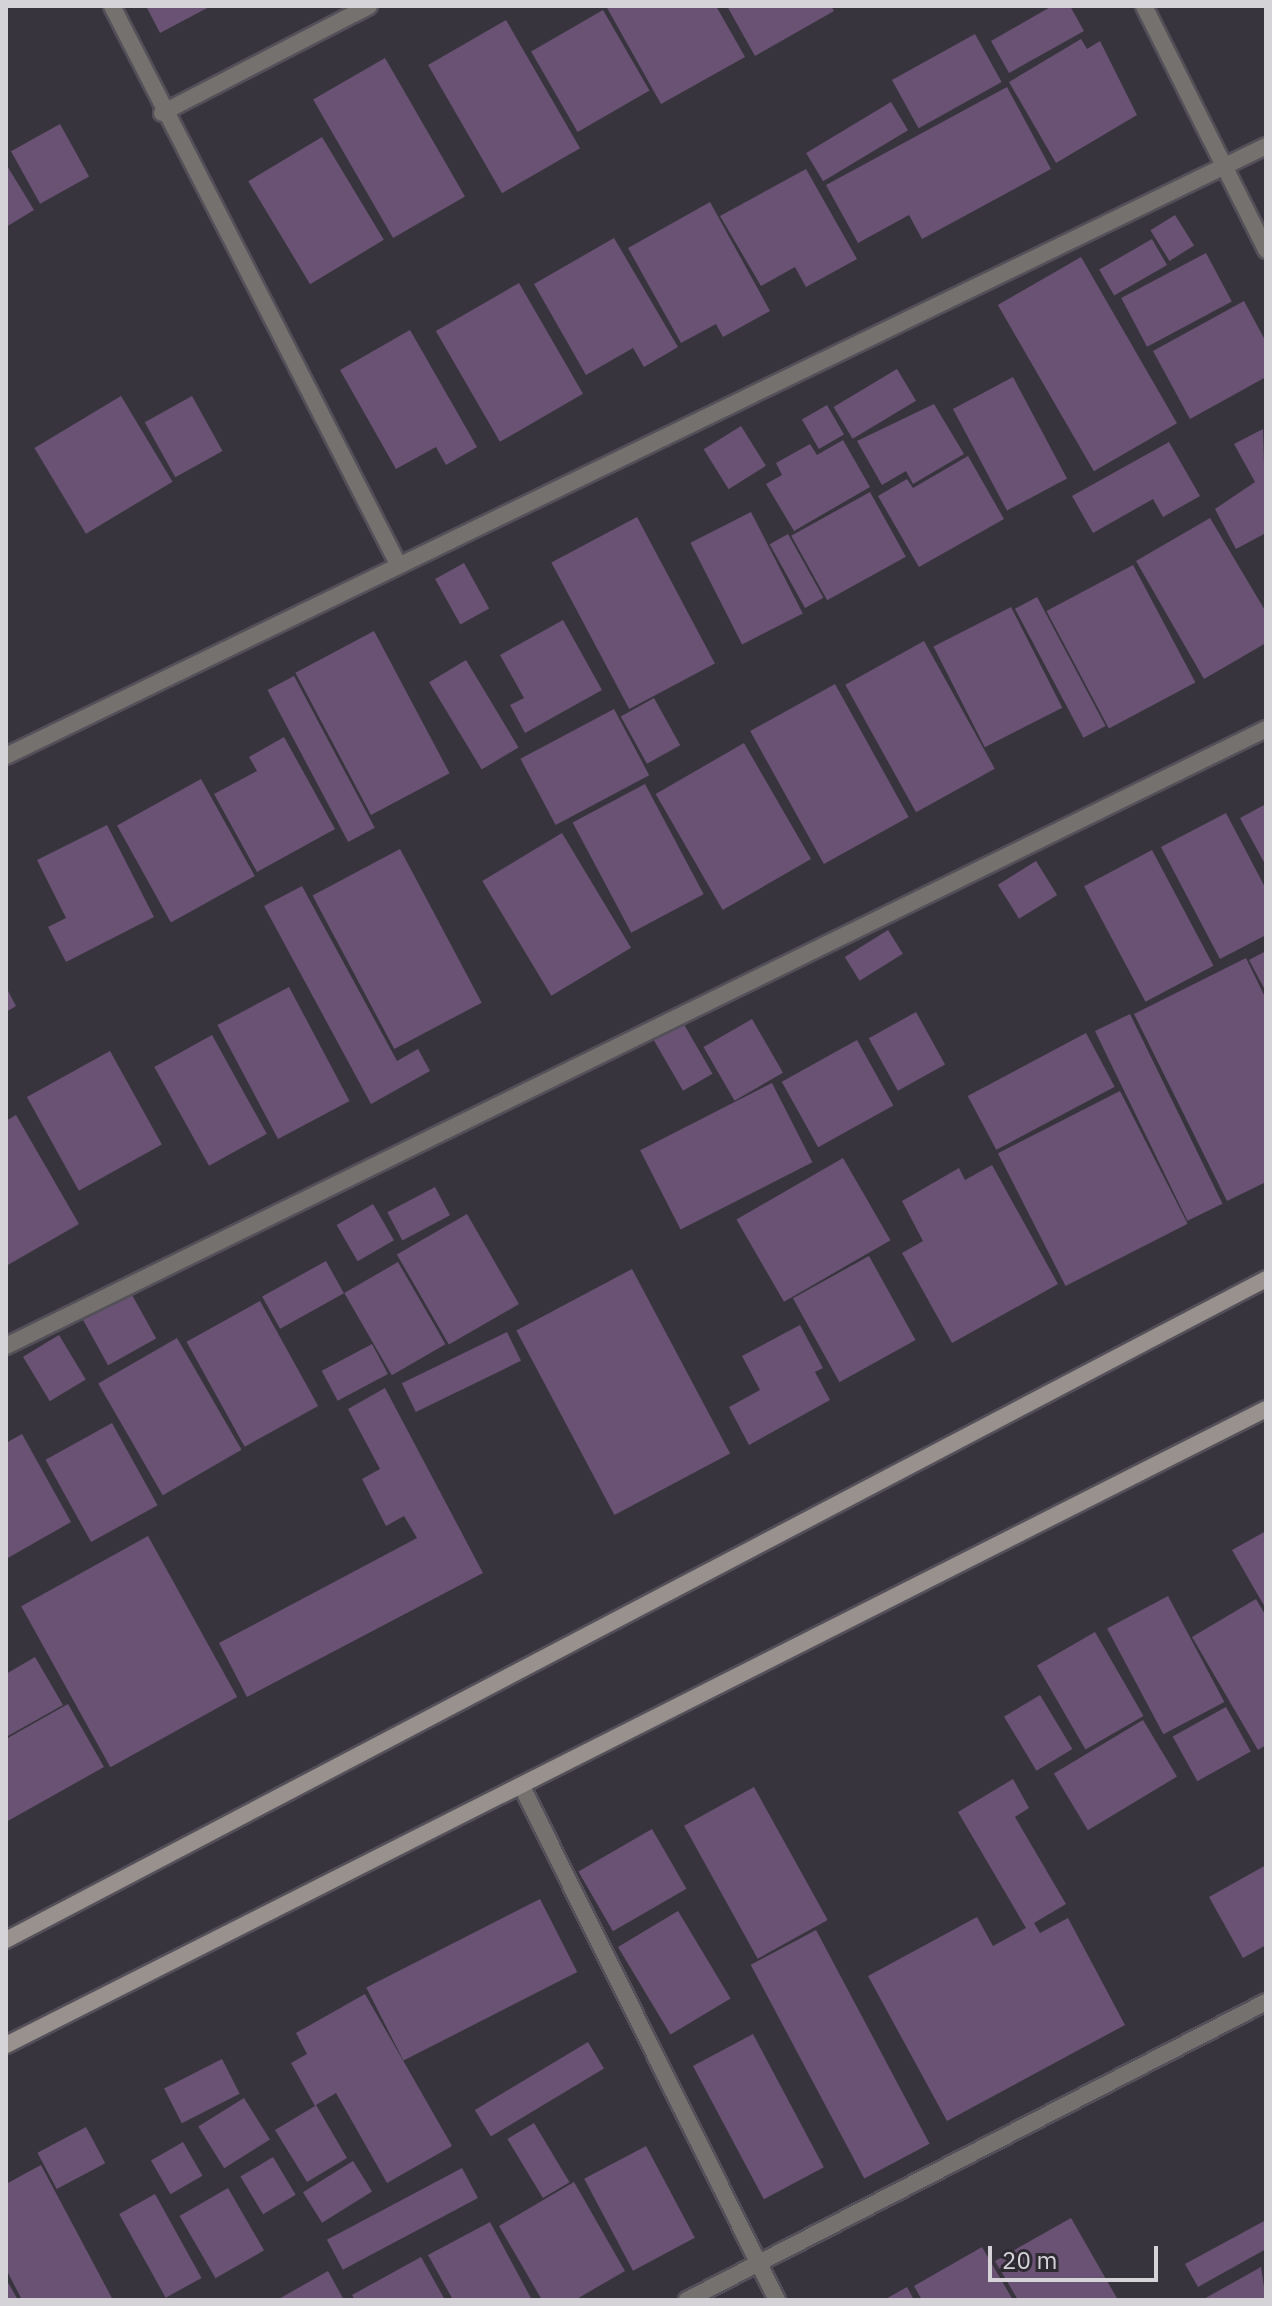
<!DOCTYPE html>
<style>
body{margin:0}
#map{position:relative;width:1272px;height:2306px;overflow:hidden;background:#38343d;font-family:"IBM Plex Sans",sans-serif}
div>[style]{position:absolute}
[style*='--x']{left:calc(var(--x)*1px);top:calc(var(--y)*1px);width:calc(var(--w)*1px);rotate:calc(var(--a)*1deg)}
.building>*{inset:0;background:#695273;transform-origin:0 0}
.roads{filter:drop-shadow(2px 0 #545059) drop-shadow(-2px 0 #545059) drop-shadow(0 2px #545059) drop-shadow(0 -2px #545059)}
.street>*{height:16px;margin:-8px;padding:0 8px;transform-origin:8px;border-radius:8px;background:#75716e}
.secondary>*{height:16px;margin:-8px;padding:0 8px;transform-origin:8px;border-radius:8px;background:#99918d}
span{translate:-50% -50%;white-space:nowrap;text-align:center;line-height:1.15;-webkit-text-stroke:8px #2e2a32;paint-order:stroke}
.frame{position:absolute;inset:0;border:8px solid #d5d2d8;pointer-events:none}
.scale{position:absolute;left:988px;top:2246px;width:170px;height:36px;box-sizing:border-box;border:4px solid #d5d2d8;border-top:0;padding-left:10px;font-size:24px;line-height:28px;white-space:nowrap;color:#d5d2d8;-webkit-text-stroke:6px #2e2a32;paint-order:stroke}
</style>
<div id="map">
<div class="building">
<div style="clip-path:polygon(146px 6px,211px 6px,160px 33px)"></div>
<div style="clip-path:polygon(606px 6px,716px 6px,745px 57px,661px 104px)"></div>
<div style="clip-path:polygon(727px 6px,831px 6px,834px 11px,755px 56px)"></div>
<div style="clip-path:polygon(1052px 6px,1070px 6px,1084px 31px,1009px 73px,991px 41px)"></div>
<div style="left:603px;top:10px;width:93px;height:83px;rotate:60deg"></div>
<div style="left:506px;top:20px;width:148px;height:90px;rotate:60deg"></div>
<div style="left:975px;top:34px;width:55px;height:95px;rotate:61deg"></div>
<div style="clip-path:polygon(1081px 39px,1087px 49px,1100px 41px,1137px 115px,1056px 163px,1009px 82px)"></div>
<div style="left:385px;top:58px;width:160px;height:83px;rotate:60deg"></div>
<div style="clip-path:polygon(1007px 87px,1051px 169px,922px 239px,909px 215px,858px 243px,826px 185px)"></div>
<div style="left:891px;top:102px;width:33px;height:99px;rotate:59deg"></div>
<div style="left:60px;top:124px;width:60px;height:56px;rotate:61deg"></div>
<div style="left:322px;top:137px;width:120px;height:86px;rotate:59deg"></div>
<div style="clip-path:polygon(6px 164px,34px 210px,6px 227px)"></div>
<div style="clip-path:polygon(806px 169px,857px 259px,806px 287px,795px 267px,761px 286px,720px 216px)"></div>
<div style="clip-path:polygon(710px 202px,770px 311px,723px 337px,716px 324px,681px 343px,628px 248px)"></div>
<div style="left:1175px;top:215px;width:36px;height:29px;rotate:58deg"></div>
<div style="clip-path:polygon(614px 238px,678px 347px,644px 367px,633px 348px,586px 375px,534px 284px)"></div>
<div style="left:1152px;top:239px;width:30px;height:61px;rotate:60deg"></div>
<div style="left:1206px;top:253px;width:55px;height:96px;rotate:62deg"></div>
<div style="left:1081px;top:257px;width:192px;height:96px;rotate:60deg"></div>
<div style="left:519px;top:283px;width:128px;height:96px;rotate:60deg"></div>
<div style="clip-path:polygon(1244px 301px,1266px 342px,1266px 377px,1190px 419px,1153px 351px)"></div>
<div style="clip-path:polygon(410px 330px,477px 447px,446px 465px,436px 447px,396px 469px,340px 370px)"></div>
<div style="left:897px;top:369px;width:37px;height:74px;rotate:59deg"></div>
<div style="left:1013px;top:377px;width:115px;height:68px;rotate:62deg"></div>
<div style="left:121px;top:396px;width:100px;height:101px;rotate:59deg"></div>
<div style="left:192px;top:396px;width:63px;height:54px;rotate:61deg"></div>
<div style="clip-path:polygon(934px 404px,964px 454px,913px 484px,906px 471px,882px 485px,857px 441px)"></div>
<div style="left:827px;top:405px;width:34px;height:29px;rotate:60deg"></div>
<div style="left:741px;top:426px;width:47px;height:44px;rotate:58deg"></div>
<div style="clip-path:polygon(1263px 429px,1266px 533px,1236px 549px,1215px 509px,1255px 482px,1234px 444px)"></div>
<div style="clip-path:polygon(843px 440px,870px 487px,794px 531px,766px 484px,782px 475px,776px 463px,810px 444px,817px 455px)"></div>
<div style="clip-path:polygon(1169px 442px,1200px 496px,1163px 517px,1153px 499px,1093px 533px,1072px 496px)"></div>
<div style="clip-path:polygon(968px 456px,1004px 519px,919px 567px,878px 496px,907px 479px,913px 488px)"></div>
<div style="left:870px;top:492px;width:74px;height:90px;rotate:61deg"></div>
<div style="left:751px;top:512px;width:114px;height:68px;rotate:63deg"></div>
<div style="left:637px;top:517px;width:166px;height:97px;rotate:62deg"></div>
<div style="clip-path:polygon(1210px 518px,1266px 612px,1266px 643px,1204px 679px,1136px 561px)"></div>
<div style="left:788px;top:534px;width:73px;height:21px;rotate:61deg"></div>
<div style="left:464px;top:563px;width:52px;height:33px;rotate:61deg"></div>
<div style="left:1133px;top:565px;width:133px;height:98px;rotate:62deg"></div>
<div style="left:1037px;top:597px;width:146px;height:25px;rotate:62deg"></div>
<div style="left:1011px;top:607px;width:113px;height:87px;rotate:63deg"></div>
<div style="clip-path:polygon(563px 620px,602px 690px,525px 733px,510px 705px,524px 698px,500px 655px)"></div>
<div style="left:374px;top:631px;width:161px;height:89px;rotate:62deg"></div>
<div style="left:924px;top:641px;width:146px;height:90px;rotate:61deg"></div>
<div style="left:466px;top:660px;width:102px;height:43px;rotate:59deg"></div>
<div style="left:294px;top:676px;width:172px;height:30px;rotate:62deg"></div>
<div style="left:835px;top:684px;width:152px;height:97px;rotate:61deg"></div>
<div style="left:654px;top:698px;width:54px;height:38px;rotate:61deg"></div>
<div style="left:614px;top:709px;width:75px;height:106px;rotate:62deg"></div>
<div style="clip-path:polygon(284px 737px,335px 829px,257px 872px,214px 794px,257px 771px,249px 757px)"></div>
<div style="left:744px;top:743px;width:134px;height:102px;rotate:60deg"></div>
<div style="left:201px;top:779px;width:111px;height:96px;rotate:61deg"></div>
<div style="left:645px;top:784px;width:125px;height:82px;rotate:62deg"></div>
<div style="clip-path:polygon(1266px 804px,1266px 866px,1240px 818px)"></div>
<div style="clip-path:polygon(1226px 813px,1266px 889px,1266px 935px,1220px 959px,1161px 847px)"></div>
<div style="clip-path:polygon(107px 825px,154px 917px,66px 962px,48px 927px,66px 918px,37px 860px)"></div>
<div style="left:562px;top:833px;width:134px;height:93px;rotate:59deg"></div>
<div style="left:400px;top:849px;width:174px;height:99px;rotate:62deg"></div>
<div style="left:1152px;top:850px;width:131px;height:77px;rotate:62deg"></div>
<div style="left:1036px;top:861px;width:40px;height:45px;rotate:58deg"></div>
<div style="clip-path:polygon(302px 886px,397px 1061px,418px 1049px,430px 1071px,371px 1104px,264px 906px)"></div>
<div style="left:888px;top:930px;width:28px;height:51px;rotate:58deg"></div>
<div style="clip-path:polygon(1266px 951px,1266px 992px,1249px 960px)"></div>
<div style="clip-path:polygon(1246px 958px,1266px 999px,1266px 1182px,1227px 1201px,1134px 1014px)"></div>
<div style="clip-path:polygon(6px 987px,16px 1006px,6px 1012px)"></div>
<div style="left:289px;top:987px;width:129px;height:81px;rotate:62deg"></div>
<div style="left:916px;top:1012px;width:60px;height:54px;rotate:61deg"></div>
<div style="left:1130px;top:1014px;width:211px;height:39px;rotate:64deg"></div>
<div style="left:752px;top:1019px;width:62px;height:56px;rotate:60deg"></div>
<div style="left:682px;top:1021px;width:61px;height:34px;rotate:60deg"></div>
<div style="left:1086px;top:1033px;width:61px;height:134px;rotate:62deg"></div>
<div style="left:212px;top:1035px;width:113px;height:66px;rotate:61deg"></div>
<div style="left:857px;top:1040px;width:75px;height:86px;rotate:61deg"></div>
<div style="left:110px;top:1051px;width:107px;height:95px;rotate:61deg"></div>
<div style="left:772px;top:1083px;width:89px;height:148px;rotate:63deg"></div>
<div style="left:1120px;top:1091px;width:149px;height:137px;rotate:63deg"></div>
<div style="clip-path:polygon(16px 1115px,79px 1224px,6px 1266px,6px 1121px)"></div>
<div style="left:843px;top:1158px;width:95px;height:123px;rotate:60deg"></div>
<div style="clip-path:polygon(992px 1165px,1058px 1284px,952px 1343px,902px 1253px,923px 1241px,902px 1201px,959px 1168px,965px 1180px)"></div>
<div style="left:435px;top:1187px;width:32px;height:54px;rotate:62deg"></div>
<div style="left:373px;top:1204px;width:42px;height:42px;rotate:60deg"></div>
<div style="left:467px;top:1214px;width:104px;height:81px;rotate:60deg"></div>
<div style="left:869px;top:1256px;width:96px;height:87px;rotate:61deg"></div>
<div style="left:326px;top:1261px;width:37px;height:73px;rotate:61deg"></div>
<div style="left:398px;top:1262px;width:95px;height:62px;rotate:60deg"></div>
<div style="left:632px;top:1269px;width:209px;height:131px;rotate:62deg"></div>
<div style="left:131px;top:1293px;width:52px;height:55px;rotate:61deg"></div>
<div style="left:260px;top:1301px;width:120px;height:84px;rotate:61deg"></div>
<div style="clip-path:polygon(800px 1325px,823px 1368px,815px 1372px,830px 1400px,749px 1445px,729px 1407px,760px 1390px,742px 1356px)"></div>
<div style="left:507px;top:1332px;width:32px;height:117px;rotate:64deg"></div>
<div style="left:59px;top:1335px;width:52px;height:42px;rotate:59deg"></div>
<div style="left:177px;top:1338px;width:129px;height:91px;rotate:60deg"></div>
<div style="left:372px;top:1344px;width:34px;height:57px;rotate:62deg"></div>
<div style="clip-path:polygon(385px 1388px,483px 1573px,247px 1697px,219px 1643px,417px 1538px,404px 1516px,386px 1526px,362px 1479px,380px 1469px,348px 1409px)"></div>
<div style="left:112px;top:1423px;width:94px;height:76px;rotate:61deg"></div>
<div style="clip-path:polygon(22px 1434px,71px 1522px,6px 1559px,6px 1443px)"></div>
<div style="clip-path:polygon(1266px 1531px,1266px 1609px,1232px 1550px)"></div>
<div style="left:148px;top:1536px;width:184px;height:145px;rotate:61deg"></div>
<div style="left:1168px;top:1596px;width:120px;height:69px;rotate:62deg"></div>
<div style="clip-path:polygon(1256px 1599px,1266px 1616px,1266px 1745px,1258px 1750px,1192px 1637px)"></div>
<div style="left:1095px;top:1632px;width:97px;height:67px;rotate:60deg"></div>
<div style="clip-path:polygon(35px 1657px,63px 1705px,6px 1737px,6px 1674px)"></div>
<div style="left:1040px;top:1695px;width:63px;height:42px;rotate:59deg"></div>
<div style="clip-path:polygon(68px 1704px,104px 1767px,6px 1822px,6px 1739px)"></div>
<div style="left:1226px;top:1707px;width:51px;height:61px;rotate:61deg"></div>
<div style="left:1143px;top:1720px;width:66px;height:104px;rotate:59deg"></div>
<div style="clip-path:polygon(1013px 1779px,1029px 1808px,1015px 1817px,1066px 1904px,1034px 1923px,1040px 1933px,1068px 1918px,1125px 2025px,947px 2121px,868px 1976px,977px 1917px,993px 1946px,1026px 1928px,958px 1812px)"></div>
<div style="left:754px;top:1787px;width:152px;height:80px;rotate:61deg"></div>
<div style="left:652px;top:1829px;width:69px;height:85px;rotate:60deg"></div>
<div style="clip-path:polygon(1266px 1865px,1266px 1945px,1243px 1958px,1209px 1897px)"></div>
<div style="left:540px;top:1899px;width:82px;height:195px;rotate:63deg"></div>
<div style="left:678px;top:1911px;width:102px;height:70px;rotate:59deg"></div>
<div style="left:816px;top:1930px;width:242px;height:74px;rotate:62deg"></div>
<div style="clip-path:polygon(365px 1994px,452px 2146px,387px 2183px,336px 2093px,316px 2105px,347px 2158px,307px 2182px,275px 2130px,315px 2106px,291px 2063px,307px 2054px,296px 2033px)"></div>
<div style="left:753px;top:2034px;width:151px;height:68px;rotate:62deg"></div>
<div style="left:588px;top:2042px;width:31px;height:132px;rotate:59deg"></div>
<div style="left:222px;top:2059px;width:39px;height:65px;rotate:63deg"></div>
<div style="left:244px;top:2098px;width:49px;height:54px;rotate:58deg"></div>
<div style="left:534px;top:2123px;width:69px;height:31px;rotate:59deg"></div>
<div style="left:86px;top:2127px;width:41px;height:55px;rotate:62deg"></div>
<div style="left:183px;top:2142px;width:39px;height:37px;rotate:60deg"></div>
<div style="left:646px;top:2146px;width:104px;height:70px;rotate:62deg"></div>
<div style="left:273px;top:2157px;width:44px;height:38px;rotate:59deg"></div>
<div style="left:353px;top:2161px;width:36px;height:59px;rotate:58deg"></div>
<div style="clip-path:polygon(41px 2165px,113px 2300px,22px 2300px,6px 2269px,6px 2184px)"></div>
<div style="left:462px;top:2168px;width:34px;height:153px;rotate:62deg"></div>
<div style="clip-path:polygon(574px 2182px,625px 2271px,575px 2300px,542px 2300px,499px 2226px)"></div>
<div style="left:228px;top:2188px;width:72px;height:56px;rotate:60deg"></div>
<div style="left:155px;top:2194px;width:96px;height:41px;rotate:61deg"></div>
<div style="clip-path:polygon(1071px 2218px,1118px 2300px,1018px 2300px,995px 2261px)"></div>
<div style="clip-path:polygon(1266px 2220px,1266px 2249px,1198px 2287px,1185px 2264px)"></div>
<div style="clip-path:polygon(490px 2222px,532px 2300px,453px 2300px,428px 2255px)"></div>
<div style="clip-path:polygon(982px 2247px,1013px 2300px,922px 2300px,914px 2286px)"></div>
<div style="clip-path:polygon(421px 2257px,445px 2300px,355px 2300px,352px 2295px)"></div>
<div style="clip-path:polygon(1261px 2267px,1266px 2300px,1202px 2300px)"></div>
<div style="clip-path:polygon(328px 2271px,344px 2300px,277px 2300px)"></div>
<div style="clip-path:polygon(6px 2279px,18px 2300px,6px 2300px)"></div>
<div style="clip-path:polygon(907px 2287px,914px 2300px,884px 2300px)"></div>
</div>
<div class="roads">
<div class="street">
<div style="--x:112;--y:6;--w:627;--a:62.86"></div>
<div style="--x:1144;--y:6;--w:273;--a:63.4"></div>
<div style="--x:162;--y:113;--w:233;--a:-27.3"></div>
<div style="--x:6;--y:756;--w:1400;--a:-25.83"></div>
<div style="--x:6;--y:1346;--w:1403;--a:-26.09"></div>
<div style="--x:521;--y:1785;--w:575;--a:63.57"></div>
<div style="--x:687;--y:2300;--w:651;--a:-27.23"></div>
</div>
<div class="secondary">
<div style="--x:6;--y:1940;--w:1423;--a:-27.68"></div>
<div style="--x:6;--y:2045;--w:1411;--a:-26.78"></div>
</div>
</div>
<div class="frame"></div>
<div class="scale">20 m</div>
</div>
